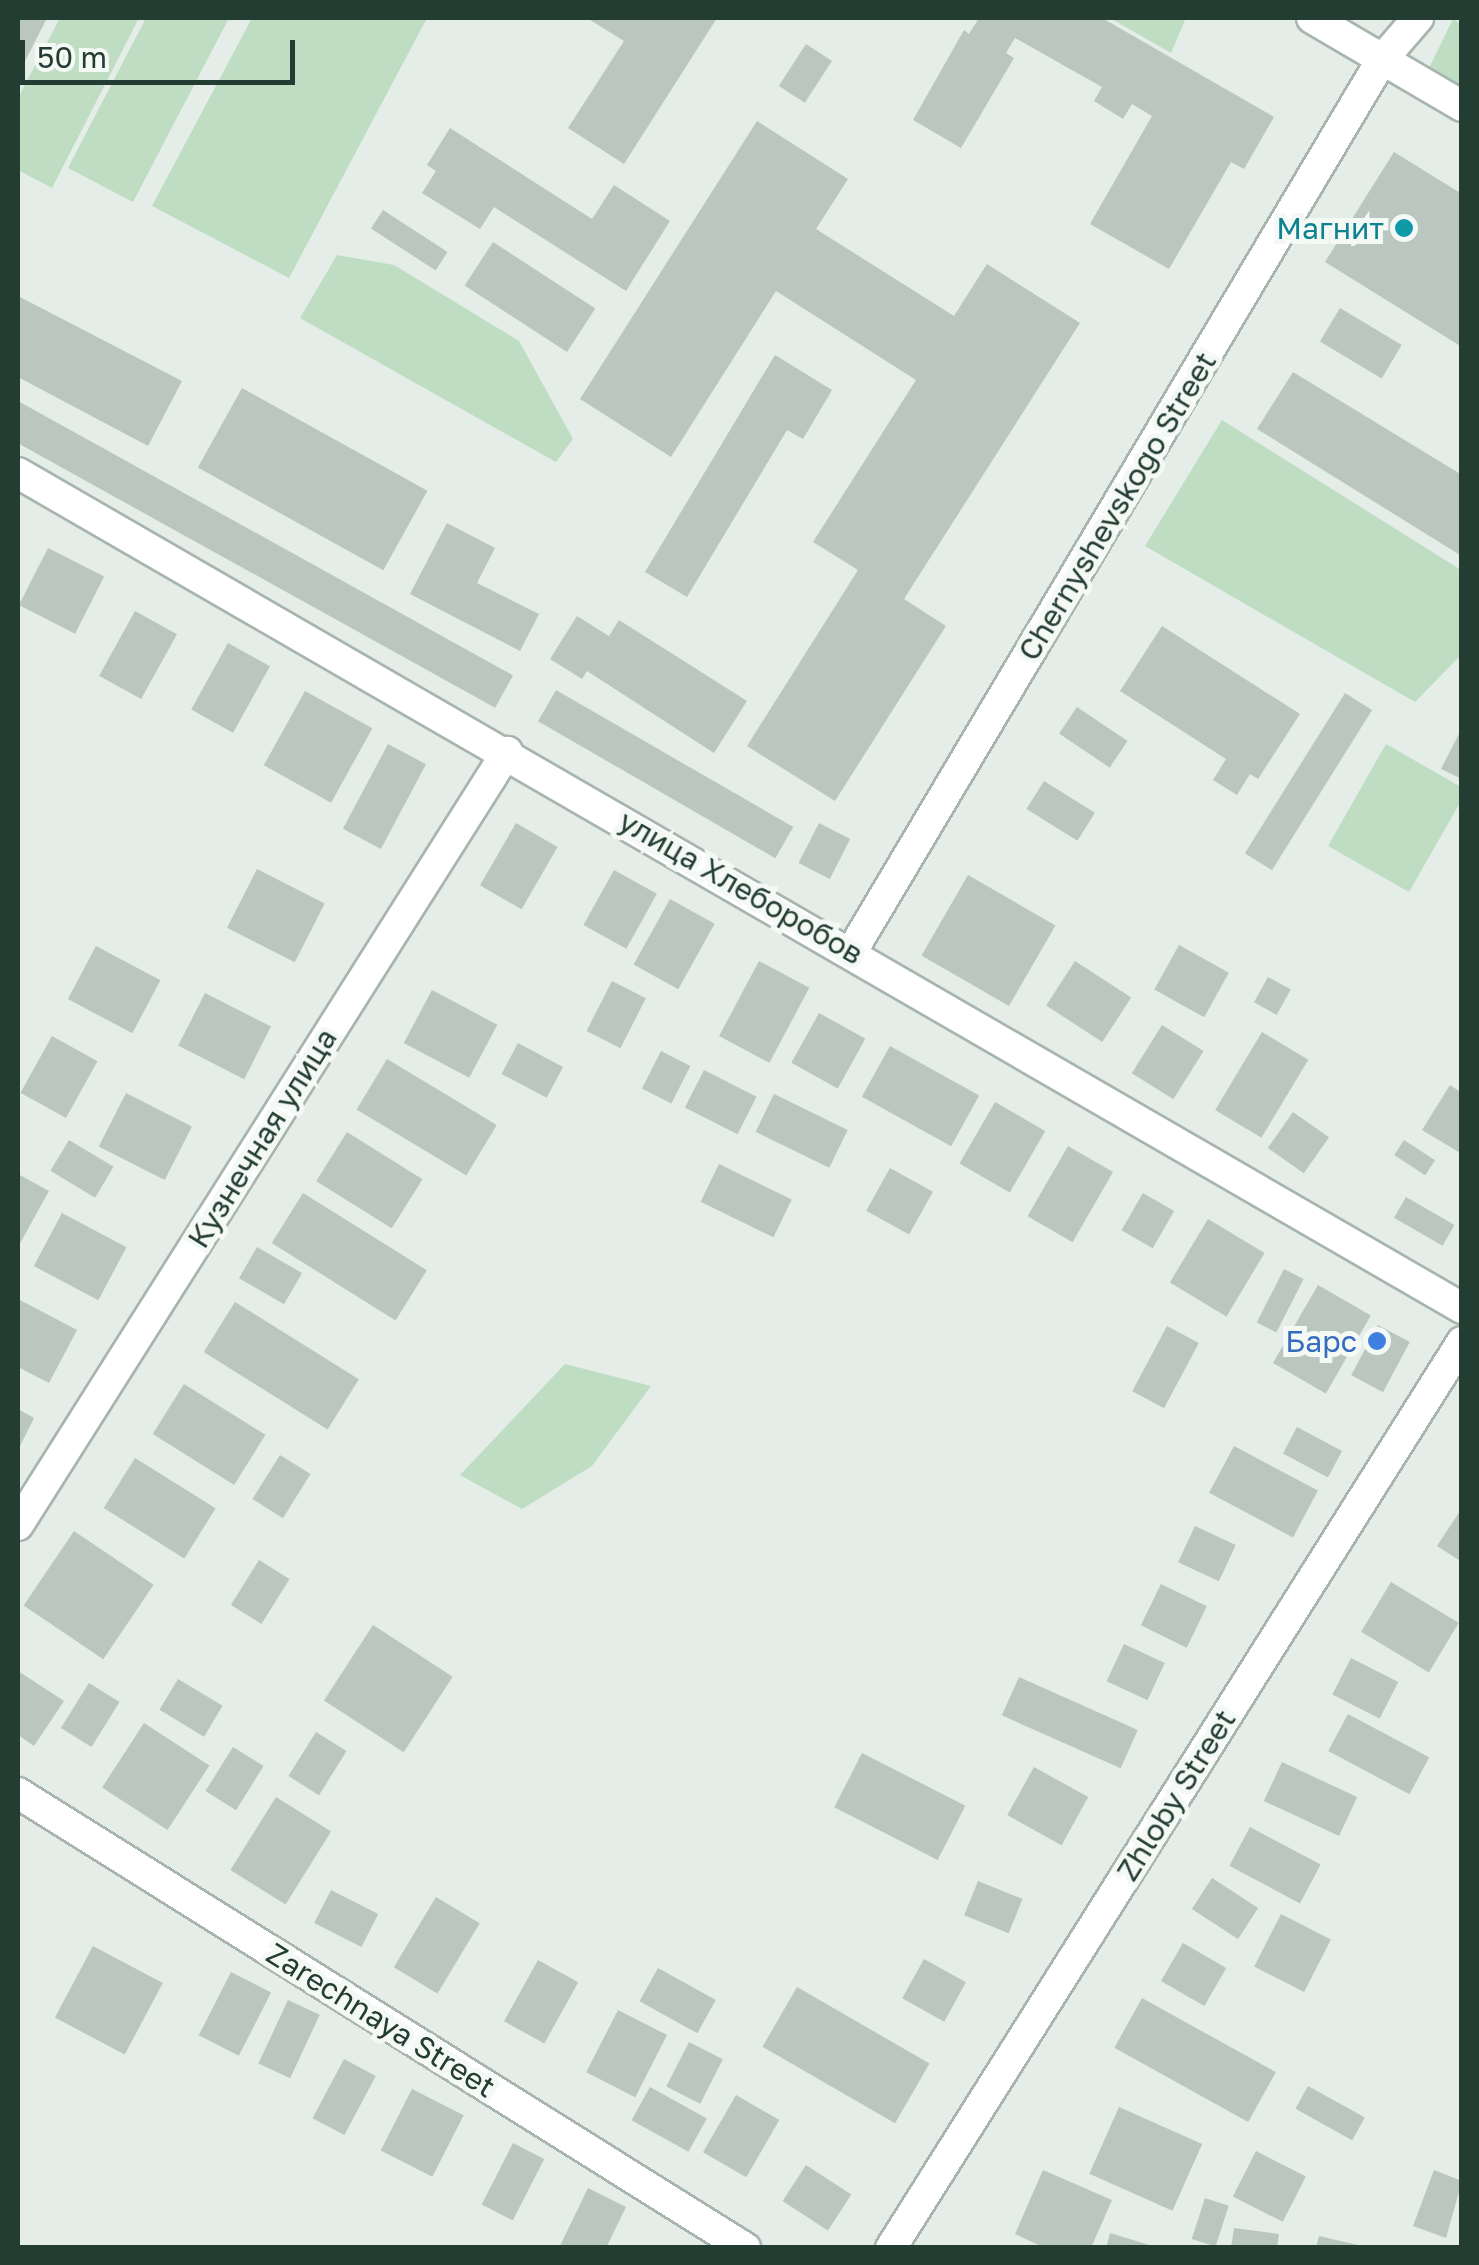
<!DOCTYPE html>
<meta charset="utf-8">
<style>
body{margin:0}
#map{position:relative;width:1479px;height:2265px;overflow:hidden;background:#e4ede8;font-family:"Golos Text",sans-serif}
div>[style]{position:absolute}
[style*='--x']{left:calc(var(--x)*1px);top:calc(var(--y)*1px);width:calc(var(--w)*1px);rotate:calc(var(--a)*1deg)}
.green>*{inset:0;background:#beddc2}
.building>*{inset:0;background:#b9c7c0;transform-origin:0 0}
.roads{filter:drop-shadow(2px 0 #a7b5ae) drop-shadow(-2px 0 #a7b5ae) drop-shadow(0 2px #a7b5ae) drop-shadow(0 -2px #a7b5ae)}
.minor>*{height:30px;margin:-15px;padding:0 15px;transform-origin:15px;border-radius:15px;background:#fff}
.tertiary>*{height:30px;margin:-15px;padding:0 15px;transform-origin:15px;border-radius:15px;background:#fff}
.dots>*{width:28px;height:28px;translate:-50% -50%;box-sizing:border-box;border:5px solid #f4f9f6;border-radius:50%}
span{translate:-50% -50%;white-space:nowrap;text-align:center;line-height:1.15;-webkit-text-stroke:10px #f4f9f6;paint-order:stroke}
.culture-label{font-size:30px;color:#0d838f}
.right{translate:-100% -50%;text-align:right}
.street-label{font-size:30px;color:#243d33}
.shop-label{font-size:30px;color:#366cbe}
.frame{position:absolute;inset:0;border:20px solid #243d33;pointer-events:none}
.scale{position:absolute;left:20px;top:40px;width:275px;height:45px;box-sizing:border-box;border:5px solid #243d33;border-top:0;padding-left:12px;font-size:30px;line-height:35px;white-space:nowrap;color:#243d33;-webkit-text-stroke:8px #f4f9f6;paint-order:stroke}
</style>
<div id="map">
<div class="green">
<div style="clip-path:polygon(60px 18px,139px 18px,52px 188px,18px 170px,18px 98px)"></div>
<div style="clip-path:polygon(146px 18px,229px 18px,133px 202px,68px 168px)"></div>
<div style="clip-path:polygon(252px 18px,427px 18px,289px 278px,152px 206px)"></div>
<div style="clip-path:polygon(1110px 18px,1180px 18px,1185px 20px,1171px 53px)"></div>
<div style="clip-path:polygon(1453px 19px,1461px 24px,1461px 88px,1429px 68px)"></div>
<div style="clip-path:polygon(337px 255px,394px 265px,519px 341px,573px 439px,556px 462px,300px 318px)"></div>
<div style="clip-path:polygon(1222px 420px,1461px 570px,1461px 655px,1415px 702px,1145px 546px)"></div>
<div style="clip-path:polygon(1386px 744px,1461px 787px,1461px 801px,1409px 892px,1328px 846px)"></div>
<div style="clip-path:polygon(565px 1364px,651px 1386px,592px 1466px,522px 1509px,460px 1475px)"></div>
</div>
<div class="building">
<div style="clip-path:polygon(18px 18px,47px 18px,18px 75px)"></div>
<div style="clip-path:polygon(587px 18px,717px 18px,624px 164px,568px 128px,624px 41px)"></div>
<div style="clip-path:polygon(979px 18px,1102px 18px,1274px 117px,1244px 169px,1231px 162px,1169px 269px,1090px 224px,1152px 116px,1132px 104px,1123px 119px,1094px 101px,1102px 87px,1015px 38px,1006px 53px,1014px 58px,961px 148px,913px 120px,964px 30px,969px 34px)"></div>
<div style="left:806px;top:44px;width:31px;height:50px;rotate:33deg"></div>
<div style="clip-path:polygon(757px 121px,848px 179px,816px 229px,954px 316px,987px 264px,1080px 323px,904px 599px,946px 626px,835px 801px,747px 746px,858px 570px,813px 542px,916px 380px,776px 291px,671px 457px,580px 399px)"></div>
<div style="clip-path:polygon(450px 128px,592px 219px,614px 185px,670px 221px,626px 291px,494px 207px,480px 229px,422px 193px,436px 171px,427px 165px)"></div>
<div style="clip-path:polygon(1394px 152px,1462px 194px,1462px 347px,1325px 262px)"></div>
<div style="left:383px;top:210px;width:77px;height:22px;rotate:33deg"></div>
<div style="left:493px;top:242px;width:122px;height:52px;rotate:33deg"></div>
<div style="clip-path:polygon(18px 296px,182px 381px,148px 446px,18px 377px)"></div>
<div style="left:1340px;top:308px;width:72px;height:39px;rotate:31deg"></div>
<div style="clip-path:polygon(775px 355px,832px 390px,803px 439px,787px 430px,687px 597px,645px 572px)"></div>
<div style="clip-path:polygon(1293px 372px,1462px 475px,1460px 555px,1257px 429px)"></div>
<div style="left:242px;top:388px;width:212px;height:91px;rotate:29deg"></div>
<div style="left:18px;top:401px;width:566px;height:37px;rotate:29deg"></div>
<div style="clip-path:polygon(447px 523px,495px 548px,477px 583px,539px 614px,520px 651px,410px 594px)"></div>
<div style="left:48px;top:548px;width:63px;height:64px;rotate:27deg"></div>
<div style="left:135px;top:611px;width:48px;height:74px;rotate:29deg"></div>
<div style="clip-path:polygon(577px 616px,609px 636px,619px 620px,747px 701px,714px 753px,587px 671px,582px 679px,550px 659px)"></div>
<div style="clip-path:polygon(1162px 626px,1300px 714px,1258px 779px,1250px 774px,1237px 795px,1213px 780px,1226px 759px,1120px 691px)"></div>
<div style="left:228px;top:643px;width:48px;height:76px;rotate:29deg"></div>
<div style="left:556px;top:690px;width:274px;height:36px;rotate:30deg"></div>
<div style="left:305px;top:691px;width:77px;height:85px;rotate:29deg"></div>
<div style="left:1345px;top:693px;width:32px;height:189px;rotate:32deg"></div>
<div style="left:1077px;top:707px;width:61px;height:32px;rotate:34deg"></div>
<div style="clip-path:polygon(1462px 728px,1462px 779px,1441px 769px)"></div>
<div style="left:388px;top:744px;width:43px;height:96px;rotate:28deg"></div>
<div style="left:1044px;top:781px;width:60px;height:33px;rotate:32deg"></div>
<div style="left:516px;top:823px;width:48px;height:72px;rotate:30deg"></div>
<div style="left:819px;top:823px;width:35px;height:45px;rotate:27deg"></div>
<div style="left:257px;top:869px;width:76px;height:66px;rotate:27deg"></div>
<div style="left:614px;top:870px;width:49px;height:63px;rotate:29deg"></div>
<div style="left:968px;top:875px;width:101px;height:93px;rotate:30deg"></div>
<div style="left:670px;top:899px;width:51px;height:75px;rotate:29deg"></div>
<div style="left:1179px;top:945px;width:57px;height:51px;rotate:29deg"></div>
<div style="left:96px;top:946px;width:73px;height:60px;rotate:28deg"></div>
<div style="left:759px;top:961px;width:57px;height:85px;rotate:28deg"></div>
<div style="left:1075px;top:961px;width:67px;height:53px;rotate:33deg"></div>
<div style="left:1268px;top:977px;width:26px;height:29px;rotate:29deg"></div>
<div style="left:612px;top:981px;width:38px;height:56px;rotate:27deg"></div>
<div style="left:432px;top:990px;width:74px;height:60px;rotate:28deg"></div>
<div style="left:205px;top:993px;width:74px;height:59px;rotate:27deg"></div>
<div style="left:819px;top:1013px;width:53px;height:57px;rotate:29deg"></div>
<div style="left:1162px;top:1025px;width:49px;height:57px;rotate:32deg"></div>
<div style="left:1262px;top:1032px;width:54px;height:91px;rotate:31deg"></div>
<div style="left:52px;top:1036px;width:52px;height:65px;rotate:29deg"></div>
<div style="left:518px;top:1043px;width:51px;height:35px;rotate:28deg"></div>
<div style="left:890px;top:1046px;width:102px;height:58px;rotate:29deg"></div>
<div style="left:661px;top:1051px;width:33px;height:42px;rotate:27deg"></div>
<div style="left:387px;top:1059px;width:128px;height:59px;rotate:31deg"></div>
<div style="left:704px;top:1070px;width:59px;height:42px;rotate:27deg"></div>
<div style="clip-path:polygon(1450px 1085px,1462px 1093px,1462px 1154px,1422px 1130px)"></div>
<div style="left:126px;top:1093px;width:74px;height:60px;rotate:27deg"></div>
<div style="left:774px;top:1094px;width:82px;height:42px;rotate:26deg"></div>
<div style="left:995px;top:1102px;width:58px;height:71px;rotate:30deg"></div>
<div style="left:1293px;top:1112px;width:44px;height:44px;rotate:35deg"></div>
<div style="left:347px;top:1132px;width:89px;height:58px;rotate:32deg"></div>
<div style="left:69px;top:1140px;width:52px;height:36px;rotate:31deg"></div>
<div style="left:1404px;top:1140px;width:37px;height:18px;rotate:33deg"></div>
<div style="left:1068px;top:1146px;width:52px;height:81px;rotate:30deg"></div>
<div style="left:719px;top:1164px;width:81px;height:42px;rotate:26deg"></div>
<div style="left:890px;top:1168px;width:49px;height:49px;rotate:29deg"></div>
<div style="clip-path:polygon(18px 1174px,49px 1191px,18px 1247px)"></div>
<div style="left:303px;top:1193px;width:146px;height:59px;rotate:32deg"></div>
<div style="left:1143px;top:1193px;width:36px;height:43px;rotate:30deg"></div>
<div style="left:1406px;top:1197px;width:56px;height:24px;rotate:30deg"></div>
<div style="left:62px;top:1213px;width:73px;height:60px;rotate:28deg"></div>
<div style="left:1208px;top:1219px;width:66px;height:74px;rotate:31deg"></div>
<div style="left:257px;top:1247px;width:52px;height:36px;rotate:30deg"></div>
<div style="left:1284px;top:1269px;width:22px;height:60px;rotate:27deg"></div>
<div style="left:1318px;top:1285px;width:61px;height:90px;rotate:30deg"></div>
<div style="clip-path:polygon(18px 1299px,77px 1330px,49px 1383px,18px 1367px)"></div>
<div style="left:235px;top:1302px;width:146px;height:59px;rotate:32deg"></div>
<div style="left:1378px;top:1325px;width:36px;height:57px;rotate:28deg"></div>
<div style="left:1167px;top:1326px;width:36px;height:74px;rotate:28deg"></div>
<div style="left:184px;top:1384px;width:96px;height:59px;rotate:32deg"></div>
<div style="clip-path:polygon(18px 1409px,34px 1418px,18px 1450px)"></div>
<div style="left:1297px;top:1427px;width:51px;height:30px;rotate:28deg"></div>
<div style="left:1234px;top:1446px;width:95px;height:53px;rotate:28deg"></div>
<div style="left:280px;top:1455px;width:36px;height:52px;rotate:32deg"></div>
<div style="left:135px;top:1458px;width:95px;height:59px;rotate:32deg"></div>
<div style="clip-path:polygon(1462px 1508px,1462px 1562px,1437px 1546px)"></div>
<div style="left:1195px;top:1526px;width:45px;height:40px;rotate:25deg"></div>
<div style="left:74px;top:1531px;width:96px;height:90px;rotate:34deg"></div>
<div style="left:259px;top:1560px;width:36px;height:53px;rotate:32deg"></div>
<div style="left:1391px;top:1582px;width:79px;height:58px;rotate:31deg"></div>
<div style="left:1161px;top:1584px;width:51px;height:46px;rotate:26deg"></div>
<div style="left:373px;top:1625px;width:95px;height:90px;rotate:33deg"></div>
<div style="left:1124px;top:1644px;width:45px;height:41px;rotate:25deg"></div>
<div style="left:1351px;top:1658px;width:53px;height:41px;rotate:27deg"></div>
<div style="clip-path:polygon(18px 1671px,64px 1701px,34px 1746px,18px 1735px)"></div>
<div style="left:1019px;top:1677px;width:130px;height:42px;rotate:24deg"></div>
<div style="left:178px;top:1679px;width:52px;height:36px;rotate:31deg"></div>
<div style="left:89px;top:1683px;width:36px;height:53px;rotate:32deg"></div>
<div style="left:1348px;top:1714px;width:92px;height:42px;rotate:28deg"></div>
<div style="left:144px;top:1723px;width:78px;height:77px;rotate:33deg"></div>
<div style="left:316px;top:1732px;width:36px;height:52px;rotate:32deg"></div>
<div style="left:233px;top:1747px;width:36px;height:52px;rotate:32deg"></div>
<div style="left:862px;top:1753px;width:116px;height:61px;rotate:27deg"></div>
<div style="left:1282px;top:1762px;width:83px;height:43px;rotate:25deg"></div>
<div style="left:1034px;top:1767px;width:62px;height:55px;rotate:29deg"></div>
<div style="left:276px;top:1797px;width:65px;height:86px;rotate:32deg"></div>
<div style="left:1250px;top:1827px;width:80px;height:44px;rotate:28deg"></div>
<div style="left:1212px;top:1878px;width:55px;height:37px;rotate:33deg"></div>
<div style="left:978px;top:1881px;width:48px;height:37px;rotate:22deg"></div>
<div style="left:331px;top:1890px;width:53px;height:37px;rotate:27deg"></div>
<div style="left:436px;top:1897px;width:51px;height:82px;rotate:31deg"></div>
<div style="left:1281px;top:1914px;width:56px;height:59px;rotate:27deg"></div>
<div style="left:1183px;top:1943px;width:50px;height:44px;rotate:30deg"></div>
<div style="left:93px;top:1946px;width:79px;height:81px;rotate:28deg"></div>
<div style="left:924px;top:1959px;width:48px;height:45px;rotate:29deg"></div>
<div style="left:538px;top:1960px;width:46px;height:70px;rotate:29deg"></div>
<div style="left:658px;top:1968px;width:66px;height:38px;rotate:29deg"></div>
<div style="left:231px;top:1972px;width:45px;height:71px;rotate:27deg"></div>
<div style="left:797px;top:1987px;width:153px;height:69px;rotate:30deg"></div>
<div style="left:1142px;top:1998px;width:153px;height:57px;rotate:29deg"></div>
<div style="left:288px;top:2000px;width:35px;height:70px;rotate:25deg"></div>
<div style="left:618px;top:2010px;width:55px;height:70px;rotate:27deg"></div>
<div style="left:689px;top:2042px;width:38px;height:50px;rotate:27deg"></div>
<div style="left:344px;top:2059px;width:36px;height:67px;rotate:28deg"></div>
<div style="left:1308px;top:2086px;width:65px;height:26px;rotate:29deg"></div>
<div style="left:650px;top:2087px;width:65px;height:38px;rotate:29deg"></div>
<div style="left:412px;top:2089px;width:58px;height:69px;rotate:27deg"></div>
<div style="left:736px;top:2095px;width:50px;height:66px;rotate:30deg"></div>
<div style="left:1119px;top:2107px;width:91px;height:73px;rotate:24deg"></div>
<div style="left:513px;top:2143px;width:35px;height:69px;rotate:27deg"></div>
<div style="left:1256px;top:2151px;width:56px;height:51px;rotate:27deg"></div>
<div style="left:806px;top:2165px;width:54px;height:43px;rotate:33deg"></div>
<div style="clip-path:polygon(1043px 2170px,1112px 2200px,1091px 2248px,1045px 2248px,1015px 2234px)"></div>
<div style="clip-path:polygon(1434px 2170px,1462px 2181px,1446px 2238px,1413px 2226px)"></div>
<div style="clip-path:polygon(588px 2188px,626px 2207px,606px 2248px,559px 2248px)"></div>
<div style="left:1205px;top:2198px;width:25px;height:43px;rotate:18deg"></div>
<div style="clip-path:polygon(1234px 2228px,1279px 2234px,1277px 2248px,1231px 2248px)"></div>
<div style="clip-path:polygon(1110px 2233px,1156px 2247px,1155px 2248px,1106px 2248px)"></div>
<div style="clip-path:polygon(1319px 2236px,1362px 2246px,1361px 2248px,1316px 2248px)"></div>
</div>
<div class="roads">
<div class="minor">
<div style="--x:852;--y:951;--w:1035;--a:-59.27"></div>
<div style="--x:1381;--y:61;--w:57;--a:-49.3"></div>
<div style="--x:18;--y:1525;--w:915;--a:-57.68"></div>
<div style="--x:18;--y:1793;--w:858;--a:32.04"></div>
</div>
<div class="tertiary">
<div style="--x:1312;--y:18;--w:174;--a:30.4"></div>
<div style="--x:18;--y:473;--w:1668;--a:30.04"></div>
<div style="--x:891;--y:2248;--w:1071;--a:-57.78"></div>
</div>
</div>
<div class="dots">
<div style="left:1404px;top:228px;background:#0f9aa8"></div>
<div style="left:1377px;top:1341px;background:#3f7fe0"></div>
</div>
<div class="culture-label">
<span class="right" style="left:1384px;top:228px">Магнит</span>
</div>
<div class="street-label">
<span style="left:1117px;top:506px;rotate:-59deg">Chernyshevskogo Street</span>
<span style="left:741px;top:887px;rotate:30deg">улица Хлеборобов</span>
<span style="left:262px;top:1138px;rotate:-58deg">Кузнечная улица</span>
<span style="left:1176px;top:1795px;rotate:-58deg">Zhloby Street</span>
<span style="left:381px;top:2020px;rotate:32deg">Zarechnaya Street</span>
</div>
<div class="shop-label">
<span class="right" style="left:1357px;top:1341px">Барс</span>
</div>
<div class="frame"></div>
<div class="scale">50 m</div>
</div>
